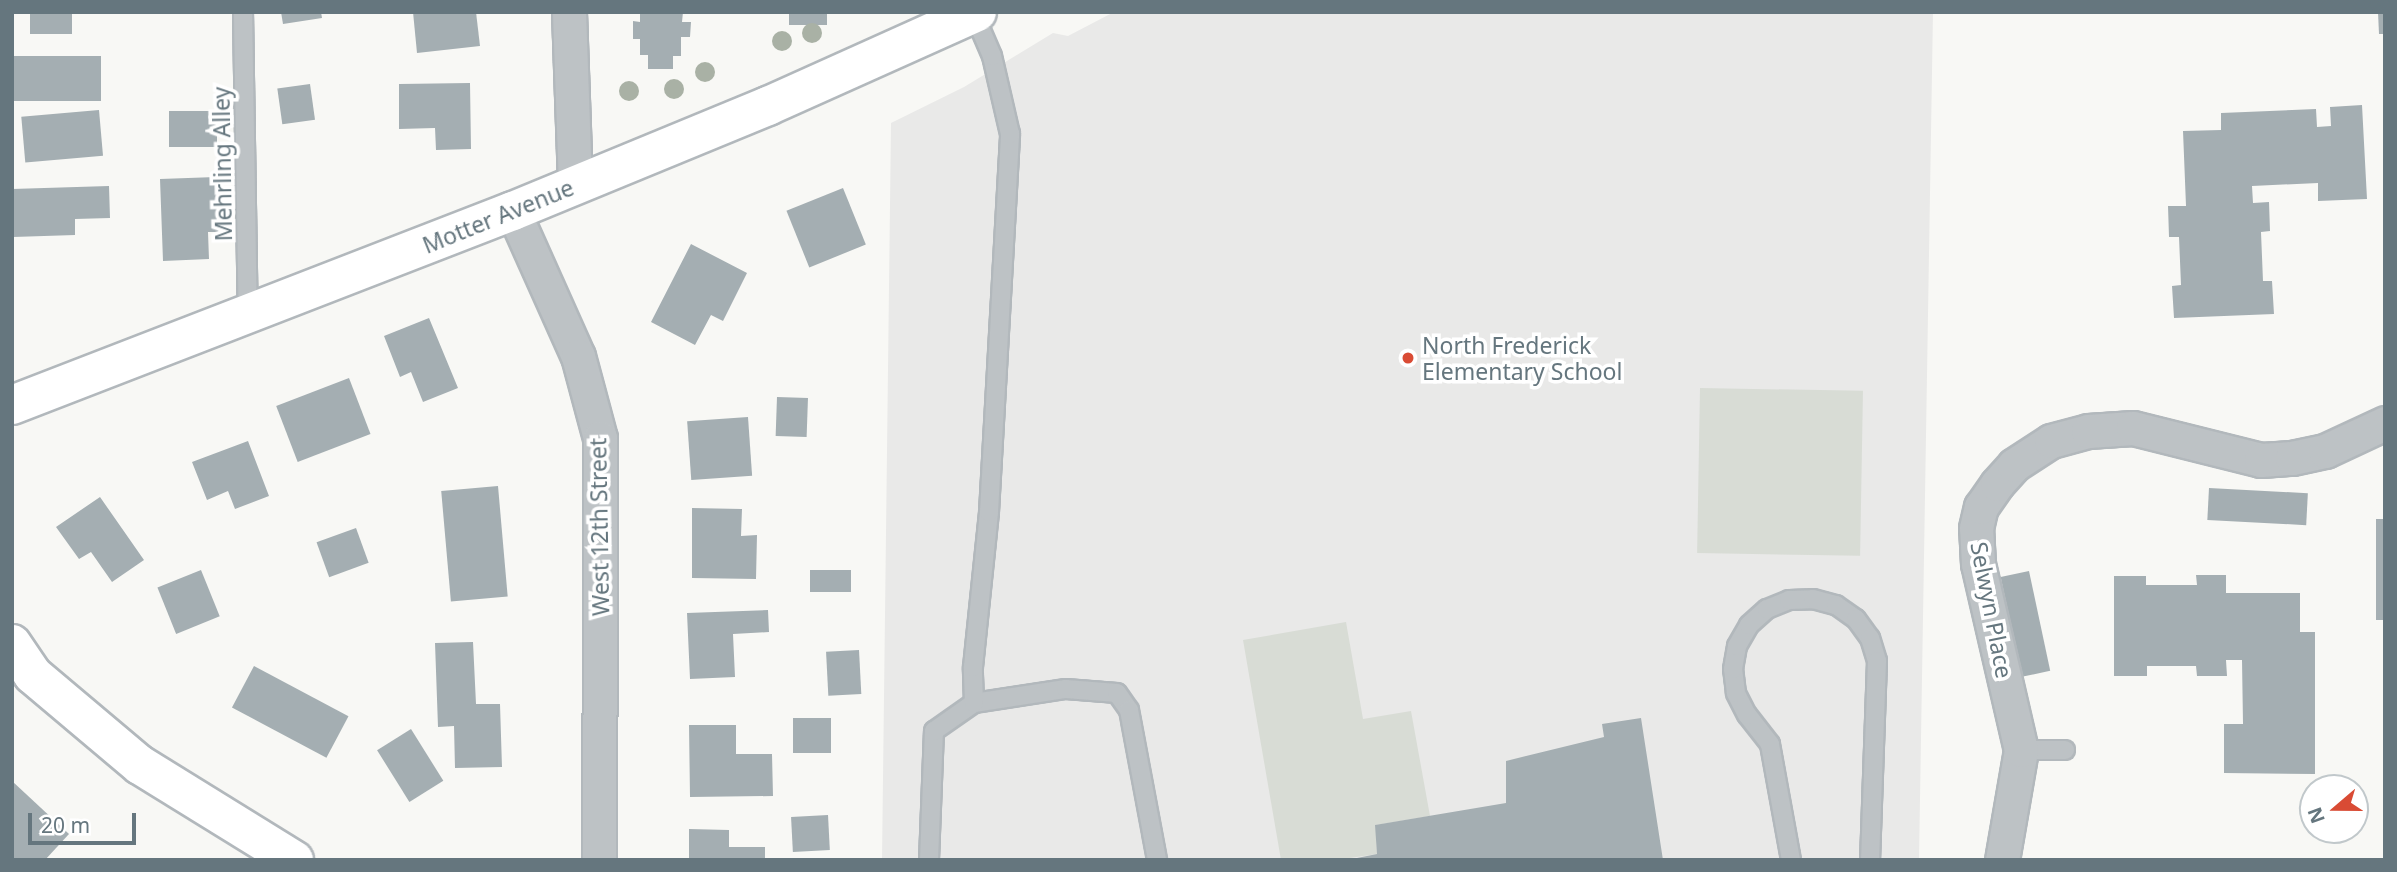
<!DOCTYPE html>
<style>
body{margin:0}
#map{position:relative;width:2397px;height:872px;overflow:hidden;background:#f8f8f5;font-family:"Noto Sans",sans-serif}
div>[style]{position:absolute}
[style*='--x']{left:calc(var(--x)*1px);top:calc(var(--y)*1px);width:calc(var(--w)*1px);rotate:calc(var(--a)*1deg)}
.built>*{inset:0;background:#e9e9e8}
.green>*{inset:0;background:#d8dcd5;transform-origin:0 0}
.building>*{inset:0;background:#a4aeb2;transform-origin:0 0}
.roads{filter:drop-shadow(2px 0 #b2b8bc) drop-shadow(-2px 0 #b2b8bc) drop-shadow(0 2px #b2b8bc) drop-shadow(0 -2px #b2b8bc)}
.lane>*{height:18px;margin:-9px;padding:0 9px;transform-origin:9px;border-radius:9px;background:#bdc2c5}
.street>*{height:33px;margin:-16.5px;padding:0 16.5px;transform-origin:16.5px;border-radius:16.5px;background:#bdc2c5}
.secondary>*{height:38px;margin:-19px;padding:0 19px;transform-origin:19px;border-radius:19px;background:#fff}
.trees>*{width:20px;height:20px;margin:-10px;border-radius:50%;background:#a9b1a5}
.dots>*{width:19px;height:19px;translate:-50% -50%;box-sizing:border-box;border:4px solid #fff;border-radius:50%}
span{translate:-50% -50%;white-space:nowrap;text-align:center;line-height:1.15;-webkit-text-stroke:7px #fff;paint-order:stroke}
.street-label{font-size:23px;color:#65767e}
.poi-label{font-size:23px;color:#65767e}
.left{translate:0 -50%;text-align:left}
.frame{position:absolute;inset:0;border:14px solid #65767e;pointer-events:none}
.north{position:absolute;left:2299px;top:774px;width:70px;height:70px;box-sizing:border-box;background:#fff;border:2px solid #c1c8cb;border-radius:50%;rotate:250deg;font-size:19px;font-weight:700;line-height:28px;text-align:center;color:#65767e}
.north::after{content:'';display:block;margin:auto;width:24px;height:32px;background:#d94b34;clip-path:polygon(50% 0,100% 100%,50% 72%,0 100%)}
.scale{position:absolute;left:28px;top:813px;width:108px;height:32px;box-sizing:border-box;border:4px solid #65767e;border-top:0;padding-left:9px;font-size:21px;line-height:24px;white-space:nowrap;color:#65767e;-webkit-text-stroke:5px #fff;paint-order:stroke}
</style>
<div id="map">
<div class="built">
<div style="clip-path:polygon(1114px 12px,1933px 12px,1919px 860px,882px 860px,891px 123px,964px 87px,1053px 33px,1068px 36px)"></div>
</div>
<div class="green">
<div style="left:1700px;top:388px;width:163px;height:165px;rotate:1deg"></div>
<div style="clip-path:polygon(1346px 622px,1363px 719px,1411px 711px,1430px 816px,1376px 825px,1377px 854px,1336px 860px,1281px 860px,1243px 640px)"></div>
</div>
<div class="building">
<div style="left:30px;top:12px;width:42px;height:22px"></div>
<div style="clip-path:polygon(281px 12px,321px 12px,322px 18px,283px 24px)"></div>
<div style="clip-path:polygon(413px 12px,476px 12px,480px 46px,417px 53px)"></div>
<div style="clip-path:polygon(640px 12px,683px 12px,682px 22px,691px 22px,690px 37px,681px 37px,681px 56px,673px 56px,673px 69px,648px 69px,648px 55px,640px 55px,640px 39px,633px 39px,633px 21px,640px 22px)"></div>
<div style="left:789px;top:12px;width:38px;height:13px"></div>
<div style="clip-path:polygon(2378px 12px,2385px 12px,2385px 34px,2379px 34px)"></div>
<div style="left:14px;top:56px;width:87px;height:45px"></div>
<div style="clip-path:polygon(470px 83px,471px 149px,436px 150px,435px 128px,399px 129px,399px 84px)"></div>
<div style="left:310px;top:84px;width:36px;height:33px;rotate:82deg"></div>
<div style="clip-path:polygon(2362px 105px,2367px 199px,2318px 201px,2318px 183px,2252px 186px,2253px 203px,2269px 202px,2270px 231px,2261px 232px,2263px 281px,2272px 281px,2274px 314px,2174px 318px,2172px 286px,2181px 285px,2179px 237px,2169px 237px,2168px 206px,2186px 206px,2183px 131px,2221px 130px,2221px 113px,2316px 109px,2317px 127px,2331px 126px,2330px 107px)"></div>
<div style="left:99px;top:110px;width:46px;height:78px;rotate:85deg"></div>
<div style="left:169px;top:111px;width:48px;height:36px"></div>
<div style="clip-path:polygon(216px 177px,219px 232px,208px 232px,209px 259px,163px 261px,160px 179px)"></div>
<div style="clip-path:polygon(109px 186px,110px 218px,75px 219px,75px 235px,13px 237px,12px 189px)"></div>
<div style="left:843px;top:188px;width:61px;height:61px;rotate:68deg"></div>
<div style="clip-path:polygon(691px 244px,747px 273px,723px 321px,711px 315px,695px 345px,651px 322px)"></div>
<div style="clip-path:polygon(429px 318px,458px 388px,423px 402px,411px 372px,400px 377px,384px 336px)"></div>
<div style="left:349px;top:378px;width:60px;height:78px;rotate:69deg"></div>
<div style="left:777px;top:397px;width:31px;height:39px;rotate:2deg"></div>
<div style="left:748px;top:417px;width:59px;height:61px;rotate:86deg"></div>
<div style="clip-path:polygon(248px 441px,269px 496px,235px 509px,228px 491px,207px 500px,192px 462px)"></div>
<div style="left:498px;top:486px;width:111px;height:57px;rotate:85deg"></div>
<div style="left:2209px;top:488px;width:99px;height:32px;rotate:3deg"></div>
<div style="clip-path:polygon(100px 497px,144px 560px,112px 582px,91px 552px,79px 559px,56px 527px)"></div>
<div style="clip-path:polygon(692px 508px,742px 509px,741px 536px,757px 535px,756px 579px,692px 578px)"></div>
<div style="left:2376px;top:519px;width:9px;height:101px"></div>
<div style="left:356px;top:528px;width:37px;height:42px;rotate:70deg"></div>
<div style="left:201px;top:570px;width:50px;height:47px;rotate:68deg"></div>
<div style="left:851px;top:570px;width:22px;height:41px;rotate:90deg"></div>
<div style="left:2029px;top:571px;width:102px;height:29px;rotate:78deg"></div>
<div style="clip-path:polygon(2196px 575px,2226px 575px,2226px 593px,2300px 593px,2300px 632px,2315px 632px,2315px 774px,2224px 773px,2224px 724px,2243px 724px,2242px 660px,2226px 660px,2227px 676px,2197px 676px,2196px 666px,2147px 666px,2147px 676px,2114px 676px,2114px 576px,2146px 576px,2146px 585px,2197px 585px)"></div>
<div style="clip-path:polygon(768px 610px,769px 632px,733px 634px,735px 677px,690px 679px,687px 613px)"></div>
<div style="clip-path:polygon(473px 642px,476px 704px,500px 704px,502px 767px,455px 768px,454px 726px,438px 727px,435px 643px)"></div>
<div style="left:859px;top:650px;width:44px;height:33px;rotate:87deg"></div>
<div style="left:254px;top:666px;width:107px;height:47px;rotate:28deg"></div>
<div style="left:793px;top:718px;width:38px;height:35px"></div>
<div style="clip-path:polygon(1641px 718px,1663px 860px,1347px 860px,1377px 854px,1375px 825px,1506px 803px,1506px 761px,1604px 737px,1602px 724px)"></div>
<div style="clip-path:polygon(689px 725px,736px 725px,736px 754px,772px 754px,773px 796px,690px 797px)"></div>
<div style="left:411px;top:729px;width:61px;height:40px;rotate:58deg"></div>
<div style="clip-path:polygon(12px 781px,69px 834px,45px 860px,12px 859px)"></div>
<div style="left:828px;top:815px;width:35px;height:37px;rotate:87deg"></div>
<div style="clip-path:polygon(689px 829px,729px 830px,729px 847px,765px 847px,765px 860px,689px 860px)"></div>
</div>
<div class="roads">
<div class="lane">
<div style="--x:243;--y:12;--w:303;--a:89.1"></div>
<div style="--x:974;--y:703;--w:93;--a:-8.7"></div>
<div style="--x:1066;--y:689;--w:51;--a:4.5"></div>
<div style="--x:1117;--y:693;--w:21;--a:55"></div>
<div style="--x:1129;--y:710;--w:153;--a:79.4"></div>
<div style="--x:2021;--y:750;--w:44;--a:0"></div>
<div style="--x:929;--y:860;--w:129;--a:-87.8"></div>
<div style="--x:934;--y:731;--w:49;--a:-35"></div>
<div style="--x:974;--y:703;--w:36;--a:-92"></div>
<div style="--x:973;--y:667;--w:156;--a:-84.1"></div>
<div style="--x:989;--y:512;--w:379;--a:-86.8"></div>
<div style="--x:1010;--y:134;--w:80;--a:-103"></div>
<div style="--x:992;--y:56;--w:46;--a:-113.2"></div>
<div style="--x:1791;--y:860;--w:118;--a:-100.3"></div>
<div style="--x:1770;--y:744;--w:37;--a:-128"></div>
<div style="--x:1747;--y:715;--w:25;--a:-117"></div>
<div style="--x:1736;--y:693;--w:24;--a:-97"></div>
<div style="--x:1733;--y:669;--w:23;--a:-80"></div>
<div style="--x:1737;--y:646;--w:24;--a:-60"></div>
<div style="--x:1749;--y:625;--w:24;--a:-42"></div>
<div style="--x:1767;--y:609;--w:24;--a:-22"></div>
<div style="--x:1789;--y:600;--w:24;--a:-2"></div>
<div style="--x:1813;--y:599;--w:24;--a:15"></div>
<div style="--x:1836;--y:605;--w:24;--a:35"></div>
<div style="--x:1856;--y:619;--w:24;--a:54"></div>
<div style="--x:1870;--y:638;--w:24;--a:73"></div>
<div style="--x:1877;--y:661;--w:199;--a:92"></div>
</div>
<div class="street">
<div style="--x:569;--y:12;--w:173;--a:88"></div>
<div style="--x:513;--y:211;--w:159;--a:65.9"></div>
<div style="--x:578;--y:356;--w:85;--a:75"></div>
<div style="--x:600;--y:438;--w:422;--a:90.1"></div>
<div style="--x:2002;--y:860;--w:112;--a:-80.2"></div>
<div style="--x:2021;--y:750;--w:191;--a:-103"></div>
<div style="--x:1978;--y:564;--w:36;--a:-93"></div>
<div style="--x:1976;--y:528;--w:22;--a:-77"></div>
<div style="--x:1981;--y:507;--w:28;--a:-55"></div>
<div style="--x:1997;--y:484;--w:25;--a:-48"></div>
<div style="--x:2014;--y:465;--w:44;--a:-33"></div>
<div style="--x:2051;--y:441;--w:38;--a:-15"></div>
<div style="--x:2088;--y:431;--w:45;--a:-3.8"></div>
<div style="--x:2133;--y:428;--w:132;--a:14"></div>
<div style="--x:2261;--y:460;--w:31;--a:-4"></div>
<div style="--x:2292;--y:458;--w:34;--a:-12"></div>
<div style="--x:2325;--y:451;--w:66;--a:-25"></div>
</div>
<div class="secondary">
<div style="--x:12;--y:405;--w:537;--a:-21.17"></div>
<div style="--x:513;--y:211;--w:276;--a:-22.4"></div>
<div style="--x:768;--y:106;--w:229;--a:-24.2"></div>
<div style="--x:12;--y:644;--w:37;--a:56"></div>
<div style="--x:33;--y:675;--w:140;--a:40.1"></div>
<div style="--x:140;--y:765;--w:181;--a:31.7"></div>
</div>
</div>
<div class="trees">
<div style="left:812px;top:33px"></div>
<div style="left:782px;top:41px"></div>
<div style="left:705px;top:72px"></div>
<div style="left:674px;top:89px"></div>
<div style="left:629px;top:91px"></div>
</div>
<div class="dots">
<div style="left:1408px;top:358px;background:#d94b34"></div>
</div>
<div class="street-label">
<span style="left:222px;top:164px;rotate:-91deg">Mehrling Alley</span>
<span style="left:498px;top:216px;rotate:-22deg">Motter Avenue</span>
<span style="left:599px;top:527px;rotate:-91deg">West 12th Street</span>
<span style="left:1992px;top:610px;rotate:79deg">Selwyn Place</span>
</div>
<div class="poi-label">
<span class="left" style="left:1422px;top:358px">North Frederick<br>Elementary School</span>
</div>
<div class="frame"></div>
<div class="north">N</div>
<div class="scale">20 m</div>
</div>
